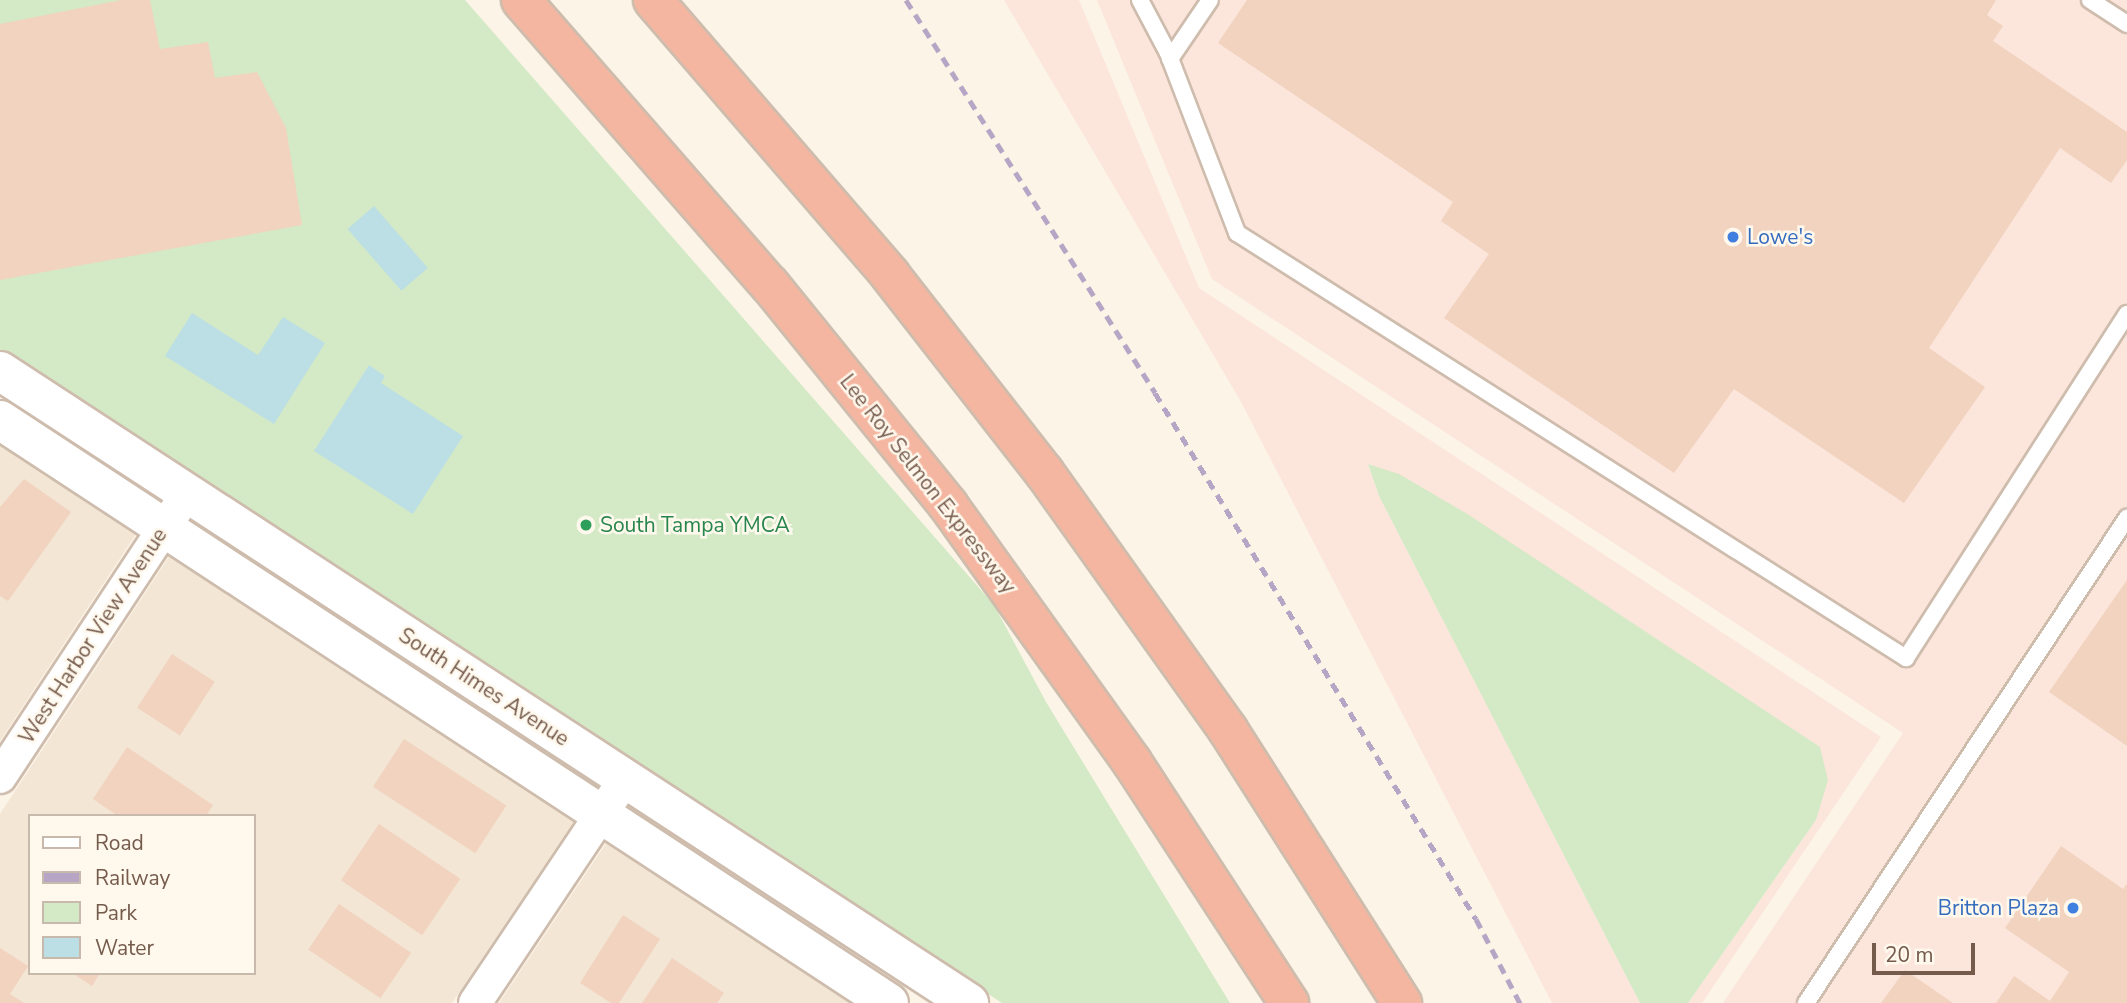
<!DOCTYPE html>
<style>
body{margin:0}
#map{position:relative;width:2127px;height:1003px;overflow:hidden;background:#fcf4e7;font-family:"Nunito Sans",sans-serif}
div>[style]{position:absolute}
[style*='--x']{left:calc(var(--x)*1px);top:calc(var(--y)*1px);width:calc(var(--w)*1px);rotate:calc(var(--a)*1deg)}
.residential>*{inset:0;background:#f3e6d5}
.commercial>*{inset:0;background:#fce5db}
.green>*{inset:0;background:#d4e9c5}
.water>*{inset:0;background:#bcdfe5;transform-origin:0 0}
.building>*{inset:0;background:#f1d3bf;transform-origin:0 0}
.roads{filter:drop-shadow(2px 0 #cebcad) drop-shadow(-2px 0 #cebcad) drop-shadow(0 2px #cebcad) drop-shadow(0 -2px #cebcad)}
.lane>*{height:16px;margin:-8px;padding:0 8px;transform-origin:8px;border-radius:8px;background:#fff}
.street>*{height:32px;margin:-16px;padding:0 16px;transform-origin:16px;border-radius:16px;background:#fff}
.secondary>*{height:38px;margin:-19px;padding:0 19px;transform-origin:19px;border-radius:19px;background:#fff}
.highway>*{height:38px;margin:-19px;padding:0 19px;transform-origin:19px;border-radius:19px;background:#f4b6a0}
.rail>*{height:5px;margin-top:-2.5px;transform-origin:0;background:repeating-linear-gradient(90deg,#b7a5c6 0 10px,transparent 0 17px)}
.dots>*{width:19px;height:19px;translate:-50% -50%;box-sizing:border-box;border:4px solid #fff8ed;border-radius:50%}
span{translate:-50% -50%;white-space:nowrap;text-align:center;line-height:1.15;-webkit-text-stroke:5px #fff8ed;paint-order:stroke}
.shop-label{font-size:21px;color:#366cbe}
.left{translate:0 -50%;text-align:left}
.right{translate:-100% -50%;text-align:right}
.street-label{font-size:21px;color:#755b4c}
.leisure-label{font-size:21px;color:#27864d}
.legend{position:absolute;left:28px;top:814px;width:228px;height:161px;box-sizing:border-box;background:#fff8ed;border:2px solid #c8b9ad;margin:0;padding:9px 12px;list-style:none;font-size:21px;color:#755b4c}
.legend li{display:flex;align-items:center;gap:14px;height:35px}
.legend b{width:35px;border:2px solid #c8b9ad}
.scale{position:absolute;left:1872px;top:943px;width:103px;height:32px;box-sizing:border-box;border:4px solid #755b4c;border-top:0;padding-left:9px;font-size:21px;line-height:24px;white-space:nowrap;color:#755b4c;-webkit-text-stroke:5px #fff8ed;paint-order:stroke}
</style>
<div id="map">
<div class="residential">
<div style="clip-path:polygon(0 442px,138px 531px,0 741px)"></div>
<div style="clip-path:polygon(evenodd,172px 552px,574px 821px,452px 1003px,0 1003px,0 814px,172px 552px,30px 816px,254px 816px,254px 973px,30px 973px,30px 816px)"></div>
<div style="clip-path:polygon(607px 842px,856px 1003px,499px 1003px)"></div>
</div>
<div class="commercial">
<div style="clip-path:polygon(1004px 0,1079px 0,1199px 288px,1881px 737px,1702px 1003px,1688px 1003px,1816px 820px,1368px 464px,1379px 496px,1640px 1003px,1552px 1003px,1240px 400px)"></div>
<div style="clip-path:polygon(1097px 0,2127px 0,2127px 1003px,1723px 1003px,1903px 733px,1212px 279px)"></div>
</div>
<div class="green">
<div style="clip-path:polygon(0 0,465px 0,994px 605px,1046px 702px,1230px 1003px,1002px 1003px,0 350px)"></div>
<div style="clip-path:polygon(1368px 464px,1399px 474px,1469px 515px,1820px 747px,1828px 780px,1816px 820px,1688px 1003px,1640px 1003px,1379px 496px)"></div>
</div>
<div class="water">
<div style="left:374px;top:206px;width:82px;height:35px;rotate:49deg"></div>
<div style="clip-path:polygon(192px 313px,258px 355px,283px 317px,325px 343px,274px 424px,165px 356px)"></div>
<div style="clip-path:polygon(369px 365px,385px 376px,381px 383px,463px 436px,413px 514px,314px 451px)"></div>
</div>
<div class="building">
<div style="clip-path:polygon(121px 0,150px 0,160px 49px,208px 42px,215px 78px,257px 72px,286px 128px,302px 225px,0 280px,0 24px)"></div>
<div style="clip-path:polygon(1247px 0,1996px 0,1987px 15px,2003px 26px,1993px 41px,2127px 132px,2127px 160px,2111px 183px,2060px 148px,1929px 348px,1985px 387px,1904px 503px,1734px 389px,1674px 473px,1444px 318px,1489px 254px,1441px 221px,1453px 202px,1218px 43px)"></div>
<div style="clip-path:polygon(24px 479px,71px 512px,8px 601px,0 596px,0 507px)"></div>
<div style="clip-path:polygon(2127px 580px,2127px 746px,2049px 692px)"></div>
<div style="left:172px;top:654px;width:51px;height:64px;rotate:33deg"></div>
<div style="left:404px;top:739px;width:122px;height:57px;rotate:33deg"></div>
<div style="clip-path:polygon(127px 747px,213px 805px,206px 816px,118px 816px,93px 799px)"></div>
<div style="left:379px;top:824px;width:98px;height:68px;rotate:34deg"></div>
<div style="clip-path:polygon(2061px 846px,2123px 889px,2127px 884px,2127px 1003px,1996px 1003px,2014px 976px,2050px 1001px,2069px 972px,2005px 928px)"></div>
<div style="left:339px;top:904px;width:87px;height:55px;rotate:34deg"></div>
<div style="clip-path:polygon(623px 915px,660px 939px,619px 1003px,611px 1003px,580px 983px)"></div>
<div style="clip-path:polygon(0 948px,28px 966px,10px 994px,24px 1003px,0 1003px)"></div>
<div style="clip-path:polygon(672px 958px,724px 993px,717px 1003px,642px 1003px)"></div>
<div style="clip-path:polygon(1905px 970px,1953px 1003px,1881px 1003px)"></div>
<div style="clip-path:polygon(72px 973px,100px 973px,92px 986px)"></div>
</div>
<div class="roads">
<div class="lane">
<div style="--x:1140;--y:0;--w:60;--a:62.2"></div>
<div style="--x:1168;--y:53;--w:193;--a:69"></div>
<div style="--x:1237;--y:233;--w:793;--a:32.43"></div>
<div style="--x:1906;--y:658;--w:409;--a:-57.3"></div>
<div style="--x:2090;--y:0;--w:44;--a:33"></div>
<div style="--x:1170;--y:59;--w:71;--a:-55.9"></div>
<div style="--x:1806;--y:1003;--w:582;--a:-56.5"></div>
</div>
<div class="street">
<div style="--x:0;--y:777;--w:338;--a:-56.6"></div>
<div style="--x:475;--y:1003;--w:270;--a:-56.2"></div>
</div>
<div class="secondary">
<div style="--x:0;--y:371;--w:1157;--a:33.11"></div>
<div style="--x:0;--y:420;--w:1063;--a:33.26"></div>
</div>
<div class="highway">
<div style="--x:521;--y:0;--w:378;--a:48.9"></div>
<div style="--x:770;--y:285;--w:283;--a:51"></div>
<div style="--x:948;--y:505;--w:316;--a:54.4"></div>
<div style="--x:1132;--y:762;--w:288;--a:56.9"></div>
<div style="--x:653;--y:0;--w:363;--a:49.2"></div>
<div style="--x:890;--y:275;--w:250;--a:52"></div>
<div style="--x:1044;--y:472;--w:317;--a:54.5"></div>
<div style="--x:1228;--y:730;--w:324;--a:57.5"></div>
</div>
</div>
<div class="rail">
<div style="--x:906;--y:0;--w:465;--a:57.6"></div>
<div style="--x:1155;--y:393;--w:616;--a:58.61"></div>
<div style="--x:1476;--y:919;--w:95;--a:62.4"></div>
</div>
<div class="dots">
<div style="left:1733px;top:237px;background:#3f7fe0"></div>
<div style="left:586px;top:525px;background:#2e9e5b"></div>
<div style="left:2073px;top:908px;background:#3f7fe0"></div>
</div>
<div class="shop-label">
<span class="left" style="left:1747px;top:237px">Lowe's</span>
<span class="right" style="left:2059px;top:908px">Britton Plaza</span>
</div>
<div class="street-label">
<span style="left:928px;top:484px;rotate:52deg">Lee Roy Selmon Expressway</span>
<span style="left:93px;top:636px;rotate:-57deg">West Harbor View Avenue</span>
<span style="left:484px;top:687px;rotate:33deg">South Himes Avenue</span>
</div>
<div class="leisure-label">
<span class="left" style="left:600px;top:525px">South Tampa YMCA</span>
</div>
<ul class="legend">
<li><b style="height:9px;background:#fff"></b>Road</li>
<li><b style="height:9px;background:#b7a5c6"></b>Railway</li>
<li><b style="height:19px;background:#d4e9c5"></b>Park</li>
<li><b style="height:19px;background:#bcdfe5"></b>Water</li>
</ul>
<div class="scale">20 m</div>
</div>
